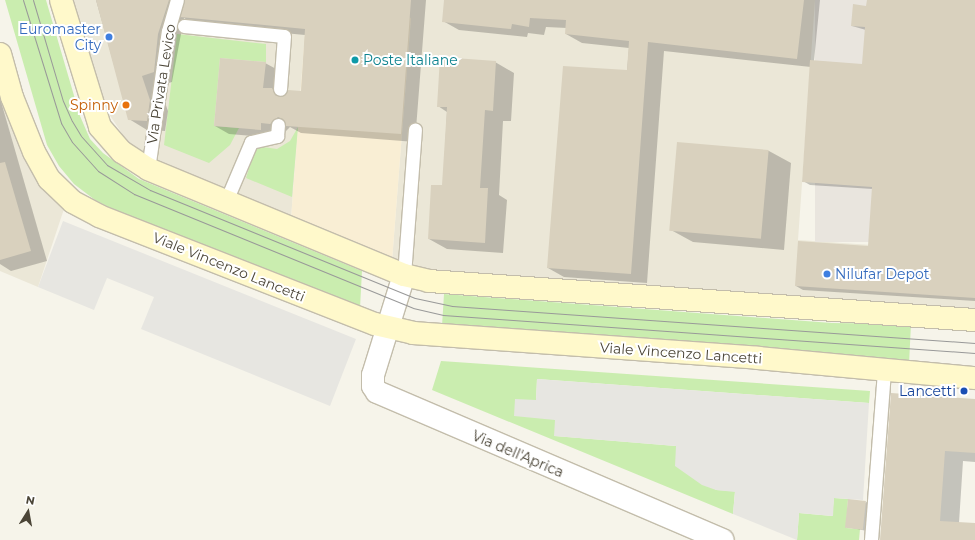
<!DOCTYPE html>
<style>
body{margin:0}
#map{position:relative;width:975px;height:540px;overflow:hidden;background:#f6f4ea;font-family:Montserrat,sans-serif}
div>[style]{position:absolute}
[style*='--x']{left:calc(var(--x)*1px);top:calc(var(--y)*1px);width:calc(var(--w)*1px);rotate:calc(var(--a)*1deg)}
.residential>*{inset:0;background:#ebe7d7}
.commercial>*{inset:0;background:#f9eed4}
.industrial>*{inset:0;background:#e9e5de;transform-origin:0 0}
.green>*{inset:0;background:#caedaf}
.parking>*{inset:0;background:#e7e6e1}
.shadow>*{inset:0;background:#0003}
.building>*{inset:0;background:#d9d1be;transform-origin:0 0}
.roads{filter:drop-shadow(1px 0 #c3bdab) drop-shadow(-1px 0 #c3bdab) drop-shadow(0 1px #c3bdab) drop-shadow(0 -1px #c3bdab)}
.lane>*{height:13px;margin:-6.5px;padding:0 6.5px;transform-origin:6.5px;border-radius:6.5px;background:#fff}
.street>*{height:22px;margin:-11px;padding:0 11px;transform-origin:11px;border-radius:11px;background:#fff}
.secondary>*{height:22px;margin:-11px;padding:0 11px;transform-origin:11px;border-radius:11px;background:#fff9cb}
.tram>*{height:1px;margin:-0.5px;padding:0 0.5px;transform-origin:0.5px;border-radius:0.5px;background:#999}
.dots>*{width:11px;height:11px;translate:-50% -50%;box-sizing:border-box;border:2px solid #fff;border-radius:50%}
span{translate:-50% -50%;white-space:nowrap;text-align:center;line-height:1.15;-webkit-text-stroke:4px #fff;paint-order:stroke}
.shop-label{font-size:14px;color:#366cbe}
.right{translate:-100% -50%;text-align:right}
.left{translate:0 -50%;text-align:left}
.culture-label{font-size:14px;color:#0d838f}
.street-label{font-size:14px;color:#4b4537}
.food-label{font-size:14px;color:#c56008}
.transit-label{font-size:14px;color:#164399}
.north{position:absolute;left:8px;top:492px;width:40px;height:40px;-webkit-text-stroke:3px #fff;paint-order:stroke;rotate:11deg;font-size:11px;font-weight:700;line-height:16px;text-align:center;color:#4b4537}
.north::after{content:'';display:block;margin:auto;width:14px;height:18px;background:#4b4537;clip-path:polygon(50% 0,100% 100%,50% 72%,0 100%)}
</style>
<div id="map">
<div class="residential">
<div style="clip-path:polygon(70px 0,815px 0,798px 240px,975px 252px,975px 314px,429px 275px,392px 261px,411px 18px,307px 6px,291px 219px,141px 152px,127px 141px,107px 111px,99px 93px)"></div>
<div style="clip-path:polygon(0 83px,65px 206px,38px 287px,0 271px)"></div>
</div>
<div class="commercial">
<div style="clip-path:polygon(307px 6px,411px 18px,392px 261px,291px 219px)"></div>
</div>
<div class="industrial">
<div style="left:815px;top:0;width:160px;height:242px"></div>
</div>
<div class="green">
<div style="clip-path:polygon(5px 0,46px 0,80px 116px,90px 139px,103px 153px,139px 179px,362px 271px,360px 308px,118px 212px,95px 200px,74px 184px,59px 166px,47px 145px)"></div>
<div style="clip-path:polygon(177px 34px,266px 44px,266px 62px,220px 58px,214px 126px,239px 128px,230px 145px,209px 163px,164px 145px)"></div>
<div style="clip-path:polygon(298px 127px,292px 197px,246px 178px,256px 146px,277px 149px,290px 141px)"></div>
<div style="clip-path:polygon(444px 294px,832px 323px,911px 324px,909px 364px,442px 326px)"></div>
<div style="clip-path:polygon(441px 361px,870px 391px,869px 403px,537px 379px,536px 400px,555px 420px,555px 436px,676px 446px,716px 490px,735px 491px,733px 514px,432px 390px)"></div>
<div style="clip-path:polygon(834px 498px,848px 499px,846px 528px,860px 529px,859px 540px,797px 540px,799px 513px,832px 516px)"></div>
</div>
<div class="parking">
<div style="clip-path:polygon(63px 221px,356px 339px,330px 406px,141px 329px,154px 297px,107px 278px,94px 310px,38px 287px)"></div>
<div style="clip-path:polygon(537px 379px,869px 403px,863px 500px,834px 498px,833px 516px,799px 513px,797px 540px,733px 514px,735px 492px,716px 490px,702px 485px,675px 466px,676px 446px,554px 436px,555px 420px,514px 416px,515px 399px,536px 400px)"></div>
</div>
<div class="shadow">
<div style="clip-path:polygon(96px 0,426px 0,415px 142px,301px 133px,290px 127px,285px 132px,275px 131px,275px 138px,229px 134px,215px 126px,265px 63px,280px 71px,278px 93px,285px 97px,302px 92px,305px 35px,196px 25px,184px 18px,172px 82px,159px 86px,168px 111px,165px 131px,147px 130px,129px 119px)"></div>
<div style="clip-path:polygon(445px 0,820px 0,814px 61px,863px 65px,866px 30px,852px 26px,867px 7px,868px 0,975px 0,975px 301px,803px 290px,796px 286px,869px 247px,873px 189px,810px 185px,803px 181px,811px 67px,664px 51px,647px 283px,564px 277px,548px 268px,627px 71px,629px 48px,582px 43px,566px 34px,567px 28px,546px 27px,544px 35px,528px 33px,527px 37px,459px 30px,443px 21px)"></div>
<div style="clip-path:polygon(495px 62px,514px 73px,511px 121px,503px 121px,499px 195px,507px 200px,503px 253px,447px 249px,429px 239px,443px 187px,447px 112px,438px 106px)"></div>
<div style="clip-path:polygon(0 98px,47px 261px,11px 271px,0 264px)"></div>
<div style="clip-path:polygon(678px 143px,769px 151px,791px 163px,784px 250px,693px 242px,671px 230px)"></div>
<div style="clip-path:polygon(975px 400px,975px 462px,963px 461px,959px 523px,975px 524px,975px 540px,881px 540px)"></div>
<div style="clip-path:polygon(866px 502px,870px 504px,867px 531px,847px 527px)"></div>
</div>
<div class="building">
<div style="clip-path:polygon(96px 0,169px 0,158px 34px,154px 72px,142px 76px,150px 100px,147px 121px,128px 120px)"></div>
<div style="clip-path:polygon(185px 0,411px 0,401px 134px,286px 126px,283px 119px,278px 117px,270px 124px,261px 123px,261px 130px,214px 126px,220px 58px,266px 62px,263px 88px,272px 88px,276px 96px,284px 96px,288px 90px,301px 91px,305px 29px,180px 17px)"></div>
<div style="clip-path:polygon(444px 0,804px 0,797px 59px,648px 42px,631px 274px,547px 268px,563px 66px,627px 70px,629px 41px,565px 34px,566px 20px,530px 18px,529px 27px,512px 24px,511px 29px,442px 22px)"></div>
<div style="clip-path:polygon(867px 0,975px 0,975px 298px,795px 286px,798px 241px,868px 246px,872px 187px,802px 182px,810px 60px,862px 64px,865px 27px,851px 26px,853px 4px,866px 6px)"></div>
<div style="clip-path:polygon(440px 57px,496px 61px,493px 111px,485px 110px,480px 188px,488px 188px,485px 243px,428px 239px,431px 185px,442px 185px,447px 107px,437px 107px)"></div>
<div style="left:677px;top:142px;width:92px;height:89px;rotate:5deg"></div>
<div style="clip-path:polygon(5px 162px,31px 251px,0 260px,0 163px)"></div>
<div style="clip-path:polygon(891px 393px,975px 399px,975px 453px,945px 451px,940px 521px,975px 523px,975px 540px,880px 540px)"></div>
<div style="left:848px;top:499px;width:18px;height:29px;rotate:6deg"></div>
</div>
<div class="roads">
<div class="lane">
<div style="--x:184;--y:26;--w:100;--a:5.7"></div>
<div style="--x:284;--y:36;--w:53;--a:94.3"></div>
<div style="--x:148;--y:169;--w:139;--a:-81.8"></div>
<div style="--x:168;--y:31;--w:32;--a:-74"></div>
<div style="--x:226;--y:201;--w:64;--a:-67"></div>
<div style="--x:251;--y:142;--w:27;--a:-13"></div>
<div style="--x:277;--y:136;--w:11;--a:-85"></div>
<div style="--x:404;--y:275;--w:146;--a:-85.7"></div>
<div style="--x:871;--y:540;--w:170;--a:-85.6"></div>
</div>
<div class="street">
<div style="--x:404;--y:275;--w:105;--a:107.2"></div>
<div style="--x:373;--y:375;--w:11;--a:90"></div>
<div style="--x:373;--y:386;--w:7;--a:56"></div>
<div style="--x:377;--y:392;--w:376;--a:23.2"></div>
</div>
<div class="secondary">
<div style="--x:61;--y:0;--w:133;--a:72.9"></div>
<div style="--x:100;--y:127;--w:33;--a:49"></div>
<div style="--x:122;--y:152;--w:31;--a:33"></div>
<div style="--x:148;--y:169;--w:277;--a:22.5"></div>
<div style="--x:404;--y:275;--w:26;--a:13"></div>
<div style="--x:429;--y:281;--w:547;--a:4.09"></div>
<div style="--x:0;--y:54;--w:45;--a:74.4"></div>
<div style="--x:12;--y:97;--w:59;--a:68.2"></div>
<div style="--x:34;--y:152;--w:31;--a:61"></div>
<div style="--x:49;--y:179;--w:33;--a:44"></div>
<div style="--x:73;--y:202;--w:30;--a:28"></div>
<div style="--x:99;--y:216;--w:296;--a:21.4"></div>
<div style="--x:375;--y:324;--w:39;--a:13"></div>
<div style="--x:413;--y:333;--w:346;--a:4.1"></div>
<div style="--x:758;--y:358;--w:218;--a:5.3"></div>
</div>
</div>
<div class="tram">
<div style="--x:23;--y:0;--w:129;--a:72.8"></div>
<div style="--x:61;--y:123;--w:22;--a:60"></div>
<div style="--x:72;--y:142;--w:39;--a:48"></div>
<div style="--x:98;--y:171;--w:43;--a:32.6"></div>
<div style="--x:134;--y:194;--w:301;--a:22.2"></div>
<div style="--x:413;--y:308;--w:31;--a:13"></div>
<div style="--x:443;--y:315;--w:533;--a:4.09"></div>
<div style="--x:33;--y:0;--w:105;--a:73.5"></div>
<div style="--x:63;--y:101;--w:22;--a:66"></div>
<div style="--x:72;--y:121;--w:17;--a:59"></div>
<div style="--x:81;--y:136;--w:39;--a:48"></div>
<div style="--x:107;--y:165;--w:50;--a:30.2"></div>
<div style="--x:150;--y:190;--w:286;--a:22.2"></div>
<div style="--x:415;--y:298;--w:38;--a:12"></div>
<div style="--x:452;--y:306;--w:524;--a:4.05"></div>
</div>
<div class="dots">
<div style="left:109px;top:37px;background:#3f7fe0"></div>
<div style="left:355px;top:60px;background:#0f9aa8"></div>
<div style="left:126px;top:105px;background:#e8710a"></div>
<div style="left:827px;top:274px;background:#3f7fe0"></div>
<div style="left:964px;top:391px;background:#1a4fb4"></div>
</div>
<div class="shop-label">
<span class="right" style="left:101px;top:37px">Euromaster<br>City</span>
<span class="left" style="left:835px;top:274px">Nilufar Depot</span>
</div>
<div class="culture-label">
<span class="left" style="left:363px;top:60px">Poste Italiane</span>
</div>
<div class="street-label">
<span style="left:161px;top:84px;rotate:-81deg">Via Privata Levico</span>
<span style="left:229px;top:267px;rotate:22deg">Viale Vincenzo Lancetti</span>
<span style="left:681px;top:353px;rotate:4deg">Viale Vincenzo Lancetti</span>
<span style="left:518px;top:454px;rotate:23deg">Via dell'Aprica</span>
</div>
<div class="food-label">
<span class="right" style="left:118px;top:105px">Spinny</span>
</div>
<div class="transit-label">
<span class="right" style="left:956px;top:391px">Lancetti</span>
</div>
<div class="north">N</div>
</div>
